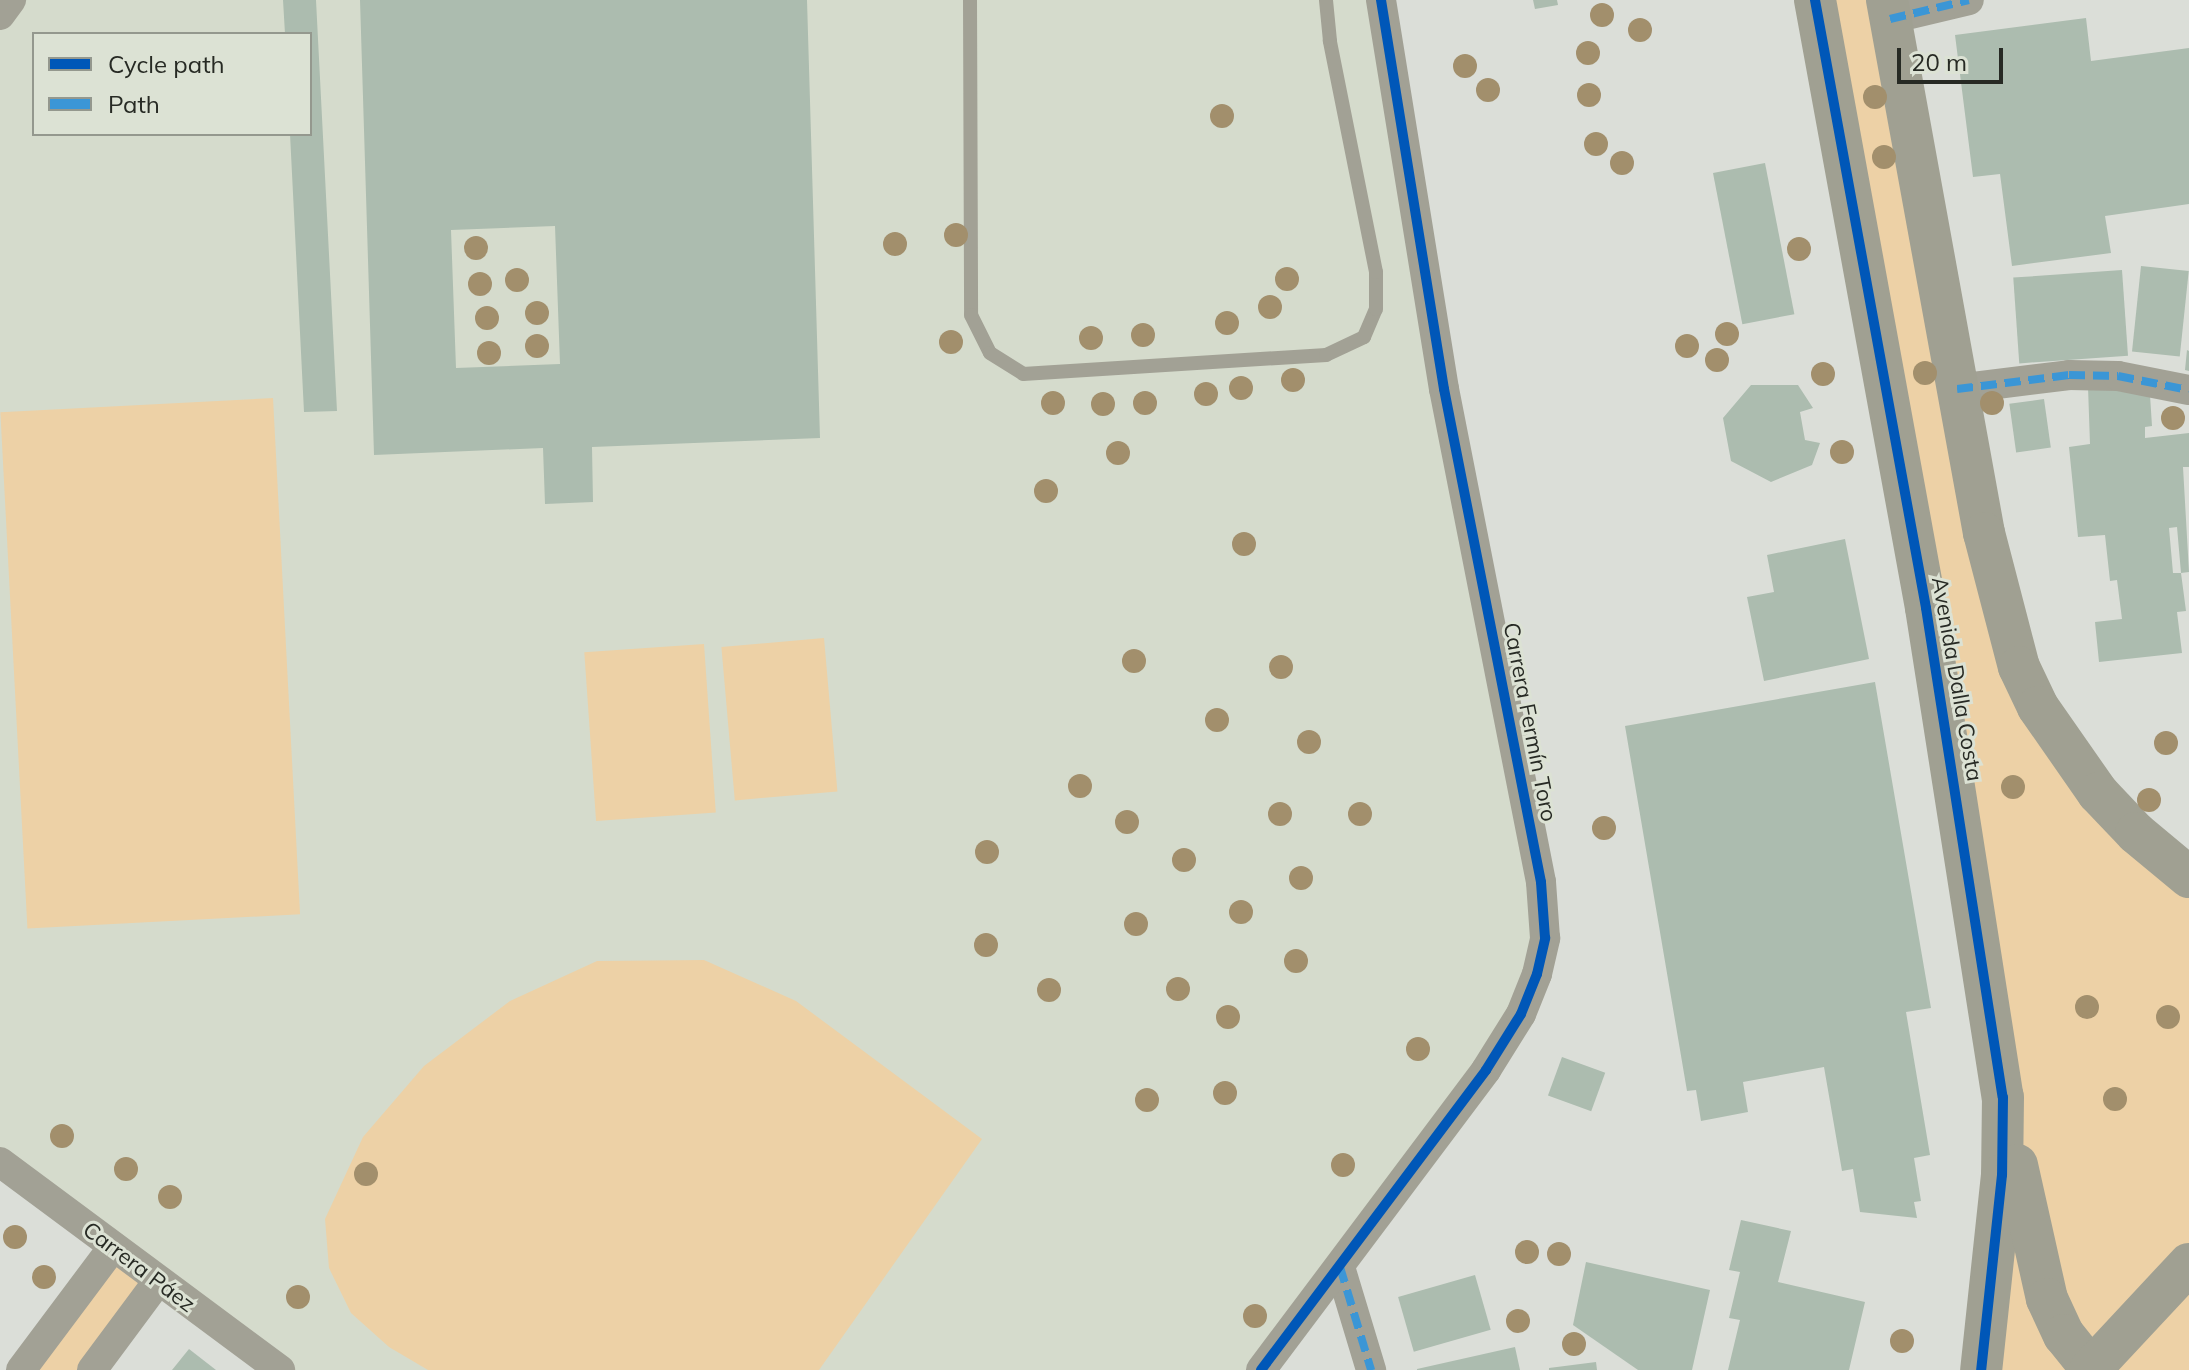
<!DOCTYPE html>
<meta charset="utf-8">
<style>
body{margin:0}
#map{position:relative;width:2189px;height:1370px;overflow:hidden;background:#dbded8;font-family:Mulish,sans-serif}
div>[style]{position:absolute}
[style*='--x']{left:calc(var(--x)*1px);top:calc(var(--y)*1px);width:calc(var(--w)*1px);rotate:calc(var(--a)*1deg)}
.built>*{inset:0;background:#d5dbcc}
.green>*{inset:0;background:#edd1a6;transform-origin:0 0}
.building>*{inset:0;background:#acbcaf;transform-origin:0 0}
.lane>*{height:14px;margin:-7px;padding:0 7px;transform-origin:7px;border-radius:7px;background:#a2a195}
.street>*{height:30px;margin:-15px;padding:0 15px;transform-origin:15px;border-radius:15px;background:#a2a195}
.secondary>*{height:42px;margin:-21px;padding:0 21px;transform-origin:21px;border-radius:21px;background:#a0a092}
.quiet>*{height:8px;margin-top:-4px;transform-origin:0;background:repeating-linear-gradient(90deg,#3b96d6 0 16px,transparent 0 24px)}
.cycleway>*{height:10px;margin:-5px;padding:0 5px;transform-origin:5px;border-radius:5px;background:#0057b8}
.trees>*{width:24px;height:24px;margin:-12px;border-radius:50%;background:#a28f6c}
span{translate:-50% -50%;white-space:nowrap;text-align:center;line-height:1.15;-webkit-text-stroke:6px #dce2d4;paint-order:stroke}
.street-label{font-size:22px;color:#272a24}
.legend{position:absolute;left:32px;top:32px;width:280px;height:104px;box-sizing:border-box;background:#dce2d4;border:2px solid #94988e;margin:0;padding:10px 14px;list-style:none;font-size:24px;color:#272a24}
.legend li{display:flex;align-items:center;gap:16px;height:40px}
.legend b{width:40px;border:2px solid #94988e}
.scale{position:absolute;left:1897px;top:48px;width:106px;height:36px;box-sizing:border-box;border:4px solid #272a24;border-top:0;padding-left:10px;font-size:24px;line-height:28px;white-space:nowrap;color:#272a24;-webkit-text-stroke:6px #dce2d4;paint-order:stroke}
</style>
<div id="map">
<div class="built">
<div style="clip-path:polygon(evenodd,11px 0,1381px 0,1541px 882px,1537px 974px,1261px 1370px,280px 1370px,0 1162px,0 15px,11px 0,34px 34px,310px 34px,310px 134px,34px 134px,34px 34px)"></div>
</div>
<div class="green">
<div style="clip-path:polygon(1815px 0,1887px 0,2019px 667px,2189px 877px,2189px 1370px,1981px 1370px,2002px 1176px)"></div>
<div style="left:273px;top:398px;width:517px;height:273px;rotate:87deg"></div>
<div style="left:824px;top:638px;width:154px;height:103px;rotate:85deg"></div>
<div style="left:704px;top:644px;width:169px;height:120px;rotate:86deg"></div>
<div style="clip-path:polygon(704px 960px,796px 1001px,982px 1139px,819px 1370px,428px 1370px,389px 1347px,351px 1313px,329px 1268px,325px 1219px,363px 1137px,424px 1066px,510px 1001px,597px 961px)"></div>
<div style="clip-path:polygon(113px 1247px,158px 1281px,92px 1370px,21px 1370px)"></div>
</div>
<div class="building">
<div style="clip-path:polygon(283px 0,316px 0,337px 411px,304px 412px,290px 134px,310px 134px,310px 34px,285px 34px)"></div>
<div style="clip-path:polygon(evenodd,360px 0,807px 0,820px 438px,592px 447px,593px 502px,545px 504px,543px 448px,374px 455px,360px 0,555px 226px,560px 364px,456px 368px,451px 230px,555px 226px)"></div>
<div style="clip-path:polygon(1533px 0,1557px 0,1558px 5px,1535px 9px)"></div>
<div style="clip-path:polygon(2086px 18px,2091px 61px,2189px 48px,2189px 204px,2105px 216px,2111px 253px,2012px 266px,2000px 174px,1973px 177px,1955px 35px)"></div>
<div style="left:1765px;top:163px;width:154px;height:53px;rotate:79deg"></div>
<div style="left:2141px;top:266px;width:48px;height:86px;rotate:6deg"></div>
<div style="left:2122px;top:270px;width:86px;height:109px;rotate:86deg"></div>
<div style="clip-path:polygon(2187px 350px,2189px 351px,2189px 371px,2185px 370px)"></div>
<div style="clip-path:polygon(1751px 385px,1798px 385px,1813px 408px,1800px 412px,1805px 440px,1820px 443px,1812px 465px,1771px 482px,1731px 461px,1723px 418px)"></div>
<div style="clip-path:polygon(2088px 387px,2150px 395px,2152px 426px,2145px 427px,2145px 438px,2189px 433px,2189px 467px,2183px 467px,2189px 572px,2181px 573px,2177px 527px,2169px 528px,2173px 573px,2181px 573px,2186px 611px,2177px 612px,2182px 653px,2099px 662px,2095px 622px,2122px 619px,2117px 580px,2110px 581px,2105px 535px,2078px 537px,2069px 447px,2090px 444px)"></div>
<div style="left:2044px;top:399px;width:49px;height:35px;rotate:82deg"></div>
<div style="clip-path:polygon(1845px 539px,1869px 659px,1764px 681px,1747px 597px,1774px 592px,1767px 555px)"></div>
<div style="clip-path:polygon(1875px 682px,1931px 1008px,1906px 1012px,1930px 1155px,1914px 1158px,1921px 1201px,1914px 1202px,1917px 1218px,1860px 1212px,1853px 1169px,1842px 1171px,1824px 1067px,1743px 1082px,1748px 1112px,1701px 1121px,1696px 1090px,1687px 1091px,1625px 726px)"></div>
<div style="left:1562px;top:1057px;width:46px;height:41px;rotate:20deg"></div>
<div style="clip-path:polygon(1741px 1220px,1791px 1231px,1778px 1282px,1865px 1302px,1849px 1370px,1728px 1370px,1740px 1320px,1729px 1318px,1740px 1272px,1729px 1270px)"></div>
<div style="clip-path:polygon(1586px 1262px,1710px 1290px,1692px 1370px,1638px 1370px,1573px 1325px)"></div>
<div style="left:1475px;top:1275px;width:57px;height:80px;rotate:74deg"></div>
<div style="clip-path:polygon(1515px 1347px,1520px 1370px,1417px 1370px,1417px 1369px)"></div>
<div style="clip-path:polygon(189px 1349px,216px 1370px,172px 1370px)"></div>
<div style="clip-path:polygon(1596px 1362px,1597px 1370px,1549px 1370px,1549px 1368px)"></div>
</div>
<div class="lane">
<div style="--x:970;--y:0;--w:315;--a:89.8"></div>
<div style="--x:971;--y:315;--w:42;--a:63.4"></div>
<div style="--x:990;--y:353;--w:39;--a:32"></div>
<div style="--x:1023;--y:374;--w:304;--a:-3.6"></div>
<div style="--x:1326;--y:355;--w:42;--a:-25.3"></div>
<div style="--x:1364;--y:337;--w:30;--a:-67"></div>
<div style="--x:1376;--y:309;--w:37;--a:-90"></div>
<div style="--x:1376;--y:272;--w:236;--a:-101.3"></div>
<div style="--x:1330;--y:41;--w:41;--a:-95.6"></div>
</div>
<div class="street">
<div style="--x:0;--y:15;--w:19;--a:-54"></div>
<div style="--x:1890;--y:19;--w:81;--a:-13.5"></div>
<div style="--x:1957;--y:389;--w:113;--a:-7.1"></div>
<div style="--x:2069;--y:375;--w:49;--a:1.2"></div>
<div style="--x:2118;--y:376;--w:72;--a:11.2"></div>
<div style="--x:0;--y:1162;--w:349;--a:36.6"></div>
<div style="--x:1340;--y:1267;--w:108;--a:73.2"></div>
<div style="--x:21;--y:1370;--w:154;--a:-53.2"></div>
<div style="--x:92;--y:1370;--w:111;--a:-53.4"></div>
<div style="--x:1261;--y:1370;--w:375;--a:-53.1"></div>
<div style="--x:1486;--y:1070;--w:66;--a:-58"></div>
<div style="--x:1521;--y:1014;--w:43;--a:-68.2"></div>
<div style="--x:1537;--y:974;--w:37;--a:-77"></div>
<div style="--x:1545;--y:938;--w:56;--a:-94.1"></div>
<div style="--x:1541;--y:882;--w:502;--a:-101.13"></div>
<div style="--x:1444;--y:389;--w:394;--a:-99.2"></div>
</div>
<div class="secondary">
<div style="--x:1815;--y:0;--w:618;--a:79.65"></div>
<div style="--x:1926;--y:608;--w:495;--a:81.1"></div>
<div style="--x:2003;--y:1097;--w:78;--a:90.7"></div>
<div style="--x:2002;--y:1175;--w:196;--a:96.1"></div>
<div style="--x:1887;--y:0;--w:542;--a:79.69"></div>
<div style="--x:1984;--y:533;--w:138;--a:75.4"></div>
<div style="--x:2019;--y:667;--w:44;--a:64.6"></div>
<div style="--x:2038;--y:707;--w:105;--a:55.1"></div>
<div style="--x:2098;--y:793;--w:55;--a:46.5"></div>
<div style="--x:2136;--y:833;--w:69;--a:39.7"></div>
<div style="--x:2017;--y:1165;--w:137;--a:77.4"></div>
<div style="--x:2047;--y:1299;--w:40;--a:65"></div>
<div style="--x:2064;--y:1335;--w:45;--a:51.3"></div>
<div style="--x:2090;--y:1370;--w:145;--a:-47"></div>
</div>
<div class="quiet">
<div style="--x:1890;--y:19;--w:81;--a:-13.5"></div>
<div style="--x:1957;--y:389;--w:113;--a:-7.1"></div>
<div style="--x:2069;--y:375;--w:49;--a:1.2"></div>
<div style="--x:2118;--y:376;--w:72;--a:11.2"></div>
<div style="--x:1340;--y:1267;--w:108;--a:73.2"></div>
</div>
<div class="cycleway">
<div style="--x:1815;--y:0;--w:618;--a:79.65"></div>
<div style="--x:1926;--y:608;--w:495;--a:81.1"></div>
<div style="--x:2003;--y:1097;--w:78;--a:90.7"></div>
<div style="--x:2002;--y:1175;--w:196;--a:96.1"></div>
<div style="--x:1261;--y:1370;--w:375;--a:-53.1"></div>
<div style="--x:1486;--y:1070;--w:66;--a:-58"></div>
<div style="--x:1521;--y:1014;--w:43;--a:-68.2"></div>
<div style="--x:1537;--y:974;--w:37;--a:-77"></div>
<div style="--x:1545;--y:938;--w:56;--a:-94.1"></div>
<div style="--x:1541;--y:882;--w:502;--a:-101.13"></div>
<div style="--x:1444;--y:389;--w:394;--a:-99.2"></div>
</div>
<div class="trees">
<div style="left:1602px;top:15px"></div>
<div style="left:1640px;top:30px"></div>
<div style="left:1588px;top:53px"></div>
<div style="left:1465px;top:66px"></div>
<div style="left:1488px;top:90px"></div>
<div style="left:1589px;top:95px"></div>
<div style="left:1875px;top:97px"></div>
<div style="left:1222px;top:116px"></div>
<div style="left:1596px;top:144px"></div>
<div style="left:1884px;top:157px"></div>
<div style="left:1622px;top:163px"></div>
<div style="left:956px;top:235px"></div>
<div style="left:895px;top:244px"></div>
<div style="left:476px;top:248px"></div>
<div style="left:1799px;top:249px"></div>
<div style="left:1287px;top:279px"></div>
<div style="left:517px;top:280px"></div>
<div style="left:480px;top:284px"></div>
<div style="left:1270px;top:307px"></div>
<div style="left:537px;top:313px"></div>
<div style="left:487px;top:318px"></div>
<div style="left:1227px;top:323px"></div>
<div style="left:1727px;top:334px"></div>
<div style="left:1143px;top:335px"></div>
<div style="left:1091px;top:338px"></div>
<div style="left:951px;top:342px"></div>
<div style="left:537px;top:346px"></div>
<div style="left:1687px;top:346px"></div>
<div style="left:489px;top:353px"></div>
<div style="left:1717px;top:360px"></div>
<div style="left:1925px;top:373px"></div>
<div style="left:1823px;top:374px"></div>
<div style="left:1293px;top:380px"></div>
<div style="left:1241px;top:388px"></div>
<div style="left:1206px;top:394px"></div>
<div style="left:1053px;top:403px"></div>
<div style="left:1145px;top:403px"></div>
<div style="left:1992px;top:403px"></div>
<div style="left:1103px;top:404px"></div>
<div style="left:2173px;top:418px"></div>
<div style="left:1842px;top:452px"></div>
<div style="left:1118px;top:453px"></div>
<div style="left:1046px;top:491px"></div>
<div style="left:1244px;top:544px"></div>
<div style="left:1134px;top:661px"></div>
<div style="left:1281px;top:667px"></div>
<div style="left:1217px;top:720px"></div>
<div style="left:1309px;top:742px"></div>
<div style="left:2166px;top:743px"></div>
<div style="left:1080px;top:786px"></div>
<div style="left:2013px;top:787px"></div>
<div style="left:2149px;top:800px"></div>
<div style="left:1280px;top:814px"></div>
<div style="left:1360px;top:814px"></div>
<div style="left:1127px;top:822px"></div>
<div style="left:1604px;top:828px"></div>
<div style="left:987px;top:852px"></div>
<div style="left:1184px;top:860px"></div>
<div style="left:1301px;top:878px"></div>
<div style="left:1241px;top:912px"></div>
<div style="left:1136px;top:924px"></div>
<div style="left:986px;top:945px"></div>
<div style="left:1296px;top:961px"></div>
<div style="left:1178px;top:989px"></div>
<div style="left:1049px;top:990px"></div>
<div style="left:2087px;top:1007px"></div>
<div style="left:1228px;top:1017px"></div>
<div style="left:2168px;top:1017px"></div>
<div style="left:1418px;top:1049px"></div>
<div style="left:1225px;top:1093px"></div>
<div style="left:2115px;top:1099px"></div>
<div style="left:1147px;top:1100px"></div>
<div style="left:62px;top:1136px"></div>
<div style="left:1343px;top:1165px"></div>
<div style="left:126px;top:1169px"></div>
<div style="left:366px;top:1174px"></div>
<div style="left:170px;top:1197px"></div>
<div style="left:15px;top:1237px"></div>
<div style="left:1527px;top:1252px"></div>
<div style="left:1559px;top:1254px"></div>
<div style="left:44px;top:1277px"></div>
<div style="left:298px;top:1297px"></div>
<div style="left:1255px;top:1316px"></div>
<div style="left:1518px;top:1321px"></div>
<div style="left:1902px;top:1341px"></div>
<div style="left:1574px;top:1344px"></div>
</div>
<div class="street-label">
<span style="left:1957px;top:679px;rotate:80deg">Avenida Dalla Costa</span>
<span style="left:1530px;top:722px;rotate:79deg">Carrera Fermín Toro</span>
<span style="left:139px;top:1267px;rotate:37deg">Carrera Páez</span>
</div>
<ul class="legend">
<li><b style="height:10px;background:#0057b8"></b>Cycle path</li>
<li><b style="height:10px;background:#3b96d6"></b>Path</li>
</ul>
<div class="scale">20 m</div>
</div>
